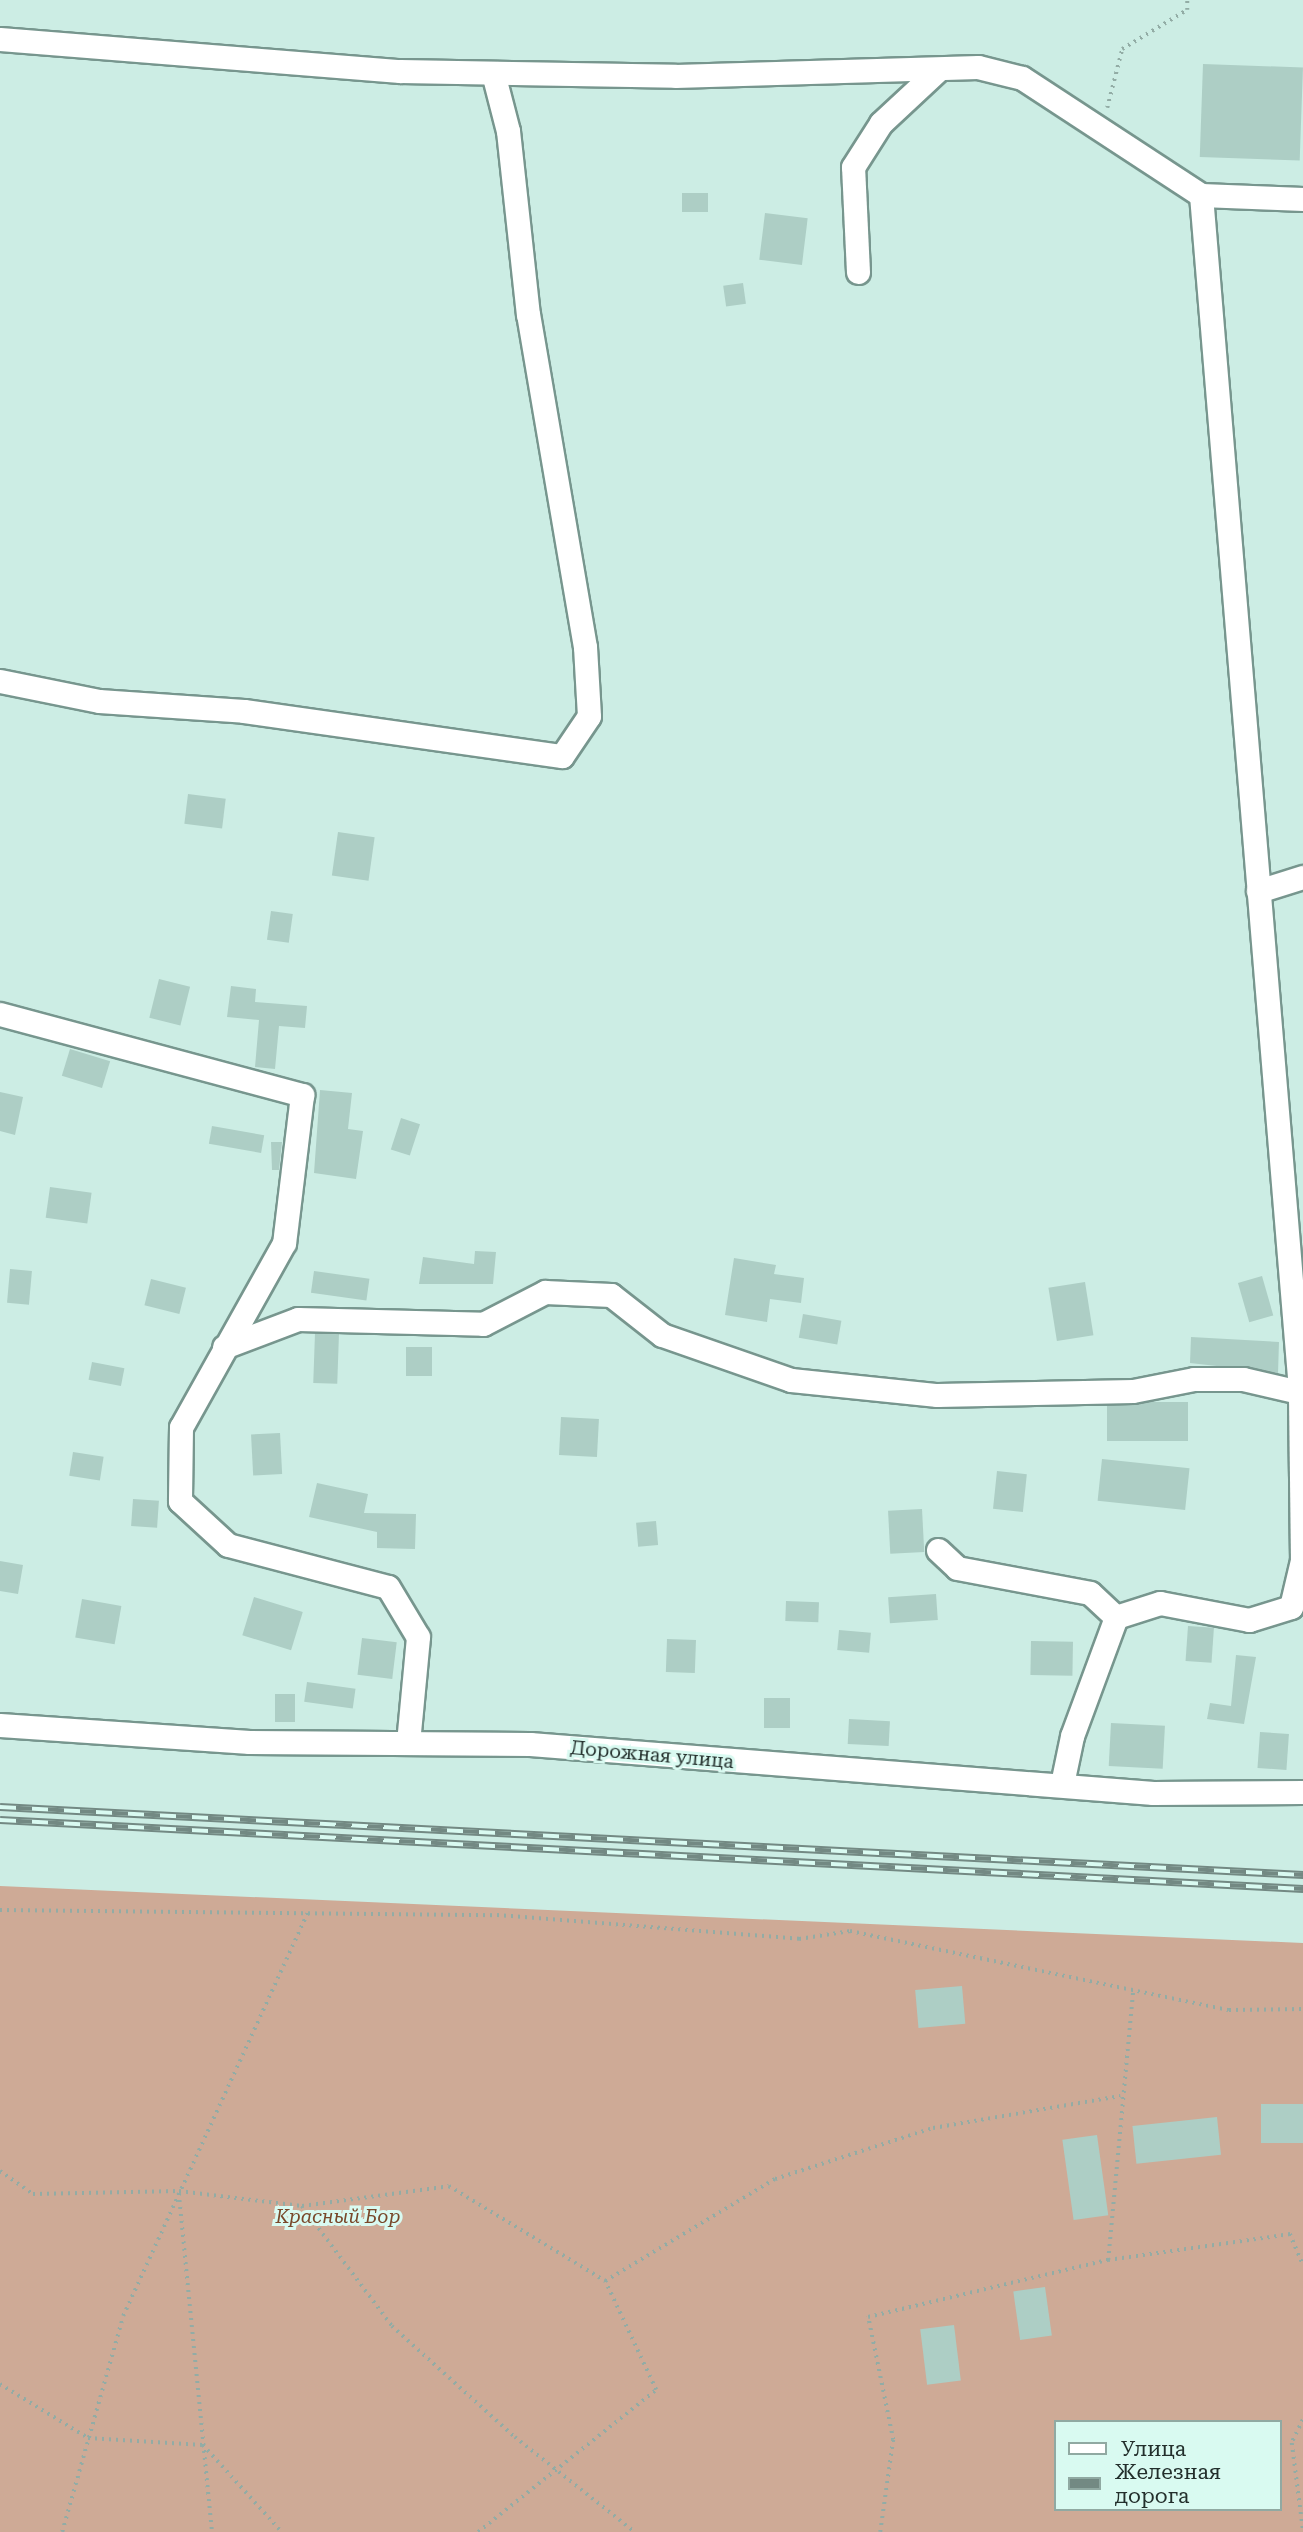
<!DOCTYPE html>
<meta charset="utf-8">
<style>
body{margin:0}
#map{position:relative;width:1303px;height:2532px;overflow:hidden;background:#ccede4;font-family:"Roboto Serif",serif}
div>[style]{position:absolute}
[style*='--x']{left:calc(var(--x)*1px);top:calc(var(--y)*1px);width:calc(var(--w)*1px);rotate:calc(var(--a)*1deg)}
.forest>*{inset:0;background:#ceaa96}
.building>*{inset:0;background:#adcec5;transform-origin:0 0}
.path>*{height:3.5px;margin-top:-1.75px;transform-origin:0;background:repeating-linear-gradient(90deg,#92aca5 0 2px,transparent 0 7px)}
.roads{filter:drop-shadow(2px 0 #77968e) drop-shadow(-2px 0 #77968e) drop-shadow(0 2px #77968e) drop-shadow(0 -2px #77968e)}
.minor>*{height:23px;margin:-11.5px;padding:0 11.5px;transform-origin:11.5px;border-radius:11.5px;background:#fff}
.rail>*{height:8px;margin-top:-4px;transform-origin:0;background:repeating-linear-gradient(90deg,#d9faf1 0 16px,#738983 0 32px);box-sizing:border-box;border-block:2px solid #738983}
span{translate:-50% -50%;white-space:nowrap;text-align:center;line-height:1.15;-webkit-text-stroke:6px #d9faf1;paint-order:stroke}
.street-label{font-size:19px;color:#232f2c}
.park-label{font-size:19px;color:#79482a;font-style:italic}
.legend{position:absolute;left:1054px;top:2420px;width:228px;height:91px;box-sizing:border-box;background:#d9faf1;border:2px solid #90a9a2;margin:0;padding:9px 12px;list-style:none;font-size:21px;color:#232f2c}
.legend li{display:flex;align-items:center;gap:14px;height:35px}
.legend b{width:35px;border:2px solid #90a9a2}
</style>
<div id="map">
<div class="forest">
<div style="clip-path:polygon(evenodd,0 1886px,1303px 1943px,1303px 2532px,0 2532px,0 1886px,1056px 2422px,1280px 2422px,1280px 2509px,1056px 2509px,1056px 2422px)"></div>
</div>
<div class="building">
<div style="left:1203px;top:64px;width:100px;height:93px;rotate:2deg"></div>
<div style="left:708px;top:193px;width:19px;height:26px;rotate:90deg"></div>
<div style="left:765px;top:213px;width:43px;height:47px;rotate:7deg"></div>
<div style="left:743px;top:283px;width:21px;height:20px;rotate:82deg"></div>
<div style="left:188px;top:794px;width:38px;height:30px;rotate:7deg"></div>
<div style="left:338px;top:832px;width:37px;height:44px;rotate:8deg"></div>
<div style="left:271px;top:911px;width:22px;height:29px;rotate:8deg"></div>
<div style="left:159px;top:979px;width:32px;height:40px;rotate:14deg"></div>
<div style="clip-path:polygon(231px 986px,256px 989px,255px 1002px,307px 1006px,305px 1028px,279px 1026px,275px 1069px,255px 1067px,259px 1020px,227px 1017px)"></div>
<div style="left:70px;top:1049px;width:42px;height:28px;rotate:17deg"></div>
<div style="clip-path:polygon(320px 1090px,352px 1093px,348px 1129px,363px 1131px,356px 1179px,314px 1173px)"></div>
<div style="clip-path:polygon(0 1092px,23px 1097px,15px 1135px,0 1131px)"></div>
<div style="left:401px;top:1118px;width:20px;height:33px;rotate:18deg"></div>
<div style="left:212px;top:1126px;width:53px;height:18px;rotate:10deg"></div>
<div style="clip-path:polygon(271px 1142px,282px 1142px,279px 1170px,272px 1170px)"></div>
<div style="left:50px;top:1187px;width:42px;height:31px;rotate:8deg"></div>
<div style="clip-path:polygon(475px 1251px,496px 1252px,493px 1284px,419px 1284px,423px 1257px,474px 1264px)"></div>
<div style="clip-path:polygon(734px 1258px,776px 1265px,774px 1274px,804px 1278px,801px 1303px,770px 1299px,767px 1322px,725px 1315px)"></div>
<div style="left:10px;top:1269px;width:22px;height:34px;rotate:5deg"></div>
<div style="left:314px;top:1271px;width:56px;height:22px;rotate:8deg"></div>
<div style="left:1262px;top:1276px;width:41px;height:25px;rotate:74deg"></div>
<div style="left:151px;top:1279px;width:36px;height:27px;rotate:14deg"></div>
<div style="left:1085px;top:1282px;width:54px;height:37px;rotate:81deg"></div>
<div style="left:803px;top:1314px;width:39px;height:24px;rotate:10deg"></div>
<div style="left:315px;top:1333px;width:24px;height:50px;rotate:2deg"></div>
<div style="clip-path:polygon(1191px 1337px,1279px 1342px,1278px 1373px,1190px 1363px)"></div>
<div style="left:406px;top:1347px;width:26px;height:29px"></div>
<div style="left:92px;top:1362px;width:33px;height:18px;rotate:11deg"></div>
<div style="left:1188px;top:1402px;width:39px;height:81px;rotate:90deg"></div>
<div style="left:561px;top:1417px;width:38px;height:38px;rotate:3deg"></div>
<div style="left:280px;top:1433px;width:41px;height:29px;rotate:87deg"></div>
<div style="left:73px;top:1452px;width:31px;height:24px;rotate:9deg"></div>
<div style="left:1102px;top:1459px;width:88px;height:42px;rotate:6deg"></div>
<div style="left:997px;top:1471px;width:30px;height:38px;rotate:6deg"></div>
<div style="clip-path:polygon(317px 1483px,368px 1494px,364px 1513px,416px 1514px,415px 1549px,377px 1548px,377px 1532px,309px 1517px)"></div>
<div style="left:133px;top:1499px;width:26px;height:27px;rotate:4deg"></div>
<div style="left:922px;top:1509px;width:43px;height:34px;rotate:87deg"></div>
<div style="left:656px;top:1521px;width:24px;height:20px;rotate:85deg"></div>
<div style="clip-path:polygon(0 1561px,23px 1565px,18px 1594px,0 1591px)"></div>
<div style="left:936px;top:1594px;width:26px;height:48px;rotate:86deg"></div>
<div style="left:254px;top:1597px;width:51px;height:40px;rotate:17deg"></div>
<div style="left:82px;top:1599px;width:40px;height:39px;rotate:10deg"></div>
<div style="left:786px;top:1601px;width:33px;height:20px;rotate:2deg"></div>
<div style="left:1188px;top:1626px;width:26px;height:35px;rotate:4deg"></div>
<div style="left:839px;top:1630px;width:32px;height:20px;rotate:5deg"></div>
<div style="left:362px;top:1638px;width:35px;height:37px;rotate:7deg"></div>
<div style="left:667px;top:1639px;width:29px;height:33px;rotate:2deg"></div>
<div style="left:1031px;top:1641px;width:42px;height:34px;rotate:1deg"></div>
<div style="clip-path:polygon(1236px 1655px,1256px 1657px,1244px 1724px,1207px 1719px,1210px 1703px,1231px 1706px)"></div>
<div style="left:307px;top:1682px;width:49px;height:20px;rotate:8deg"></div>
<div style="left:275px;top:1694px;width:20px;height:28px"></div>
<div style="left:764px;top:1698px;width:26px;height:30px"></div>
<div style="left:849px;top:1719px;width:41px;height:25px;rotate:3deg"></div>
<div style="left:1111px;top:1723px;width:54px;height:43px;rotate:3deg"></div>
<div style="left:1260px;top:1732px;width:29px;height:36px;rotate:4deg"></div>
<div style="left:962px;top:1986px;width:38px;height:47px;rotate:85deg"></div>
<div style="left:1303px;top:2104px;width:39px;height:42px;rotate:90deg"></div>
<div style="left:1217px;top:2117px;width:38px;height:85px;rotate:84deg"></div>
<div style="left:1097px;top:2135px;width:81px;height:35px;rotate:82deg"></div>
<div style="left:1045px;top:2287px;width:49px;height:32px;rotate:82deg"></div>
<div style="left:954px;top:2325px;width:56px;height:34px;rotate:83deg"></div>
</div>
<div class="path">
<div style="--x:1107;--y:108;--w:61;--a:-75.7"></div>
<div style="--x:1122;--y:49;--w:76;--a:-31"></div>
<div style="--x:1187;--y:10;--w:10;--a:-90"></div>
<div style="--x:0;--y:1910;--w:497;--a:0.6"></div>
<div style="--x:497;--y:1915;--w:303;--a:4.5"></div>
<div style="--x:799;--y:1939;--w:52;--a:-8.9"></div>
<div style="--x:850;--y:1931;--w:387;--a:11.8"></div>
<div style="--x:1229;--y:2010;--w:74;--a:-0.8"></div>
<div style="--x:0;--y:2171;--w:40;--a:34.9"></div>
<div style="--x:33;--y:2194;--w:146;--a:-1.2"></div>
<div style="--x:179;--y:2191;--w:124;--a:7"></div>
<div style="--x:302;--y:2206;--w:150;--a:53.1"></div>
<div style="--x:392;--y:2326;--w:166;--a:42.1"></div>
<div style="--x:515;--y:2437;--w:153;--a:38.4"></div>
<div style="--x:179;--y:2193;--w:341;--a:84.4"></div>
<div style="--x:302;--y:2206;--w:148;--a:-7.7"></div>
<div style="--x:449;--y:2186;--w:183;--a:31.3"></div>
<div style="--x:1108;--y:2260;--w:273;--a:-84.7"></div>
<div style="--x:0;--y:2384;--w:103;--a:31.5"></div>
<div style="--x:88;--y:2438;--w:115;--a:3.5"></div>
<div style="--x:203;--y:2445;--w:118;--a:47.8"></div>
<div style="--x:1303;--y:2420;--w:25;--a:116"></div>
<div style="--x:1292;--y:2443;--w:87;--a:82.7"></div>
<div style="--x:62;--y:2532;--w:224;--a:-74.2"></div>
<div style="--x:123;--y:2316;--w:444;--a:-65.4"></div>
<div style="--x:478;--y:2532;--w:228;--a:-38.6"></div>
<div style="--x:656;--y:2390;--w:120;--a:-115.1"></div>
<div style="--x:605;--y:2281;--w:198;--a:-31"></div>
<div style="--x:775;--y:2179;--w:166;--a:-17.9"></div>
<div style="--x:933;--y:2128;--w:190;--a:-9.7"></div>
<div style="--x:880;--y:2532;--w:93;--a:-82"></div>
<div style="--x:893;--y:2440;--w:126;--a:-101.5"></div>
<div style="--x:868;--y:2317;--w:247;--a:-13.4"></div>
<div style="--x:1108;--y:2260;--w:184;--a:-8.1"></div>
<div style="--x:1290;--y:2234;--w:33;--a:67"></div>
</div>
<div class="roads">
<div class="minor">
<div style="--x:0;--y:39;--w:401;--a:4.6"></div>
<div style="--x:400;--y:71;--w:275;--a:1"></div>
<div style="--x:675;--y:76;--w:303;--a:-1.7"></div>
<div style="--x:978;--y:67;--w:45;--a:14"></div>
<div style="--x:1022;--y:78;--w:214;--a:33.2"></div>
<div style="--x:858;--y:272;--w:105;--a:-92.7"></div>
<div style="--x:853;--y:167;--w:52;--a:-57.5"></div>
<div style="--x:881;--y:123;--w:78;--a:-42.9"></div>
<div style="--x:0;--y:681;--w:101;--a:11.4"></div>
<div style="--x:99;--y:701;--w:145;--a:3.9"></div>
<div style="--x:244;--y:711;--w:321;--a:8.1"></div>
<div style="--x:562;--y:756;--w:48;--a:-56"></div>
<div style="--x:589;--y:716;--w:69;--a:-93.3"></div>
<div style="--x:585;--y:647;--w:337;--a:-99.7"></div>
<div style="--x:528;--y:315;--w:185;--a:-96.2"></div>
<div style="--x:508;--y:131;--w:60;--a:-104.5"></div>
<div style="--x:1258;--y:891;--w:47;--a:-17.3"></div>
<div style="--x:0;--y:1014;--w:313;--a:15"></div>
<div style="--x:302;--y:1095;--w:149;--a:96.9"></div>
<div style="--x:284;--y:1243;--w:211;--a:119.2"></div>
<div style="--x:181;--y:1427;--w:74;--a:90.8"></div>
<div style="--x:180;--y:1501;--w:65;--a:42.5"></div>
<div style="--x:228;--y:1545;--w:165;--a:14.7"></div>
<div style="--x:388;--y:1587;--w:58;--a:59"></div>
<div style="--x:418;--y:1637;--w:106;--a:95.4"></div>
<div style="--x:224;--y:1347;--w:79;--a:-20.7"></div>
<div style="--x:298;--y:1319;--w:185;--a:1.5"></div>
<div style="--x:483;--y:1324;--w:70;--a:-27.3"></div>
<div style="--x:545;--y:1292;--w:66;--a:2.6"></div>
<div style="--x:611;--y:1295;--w:65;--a:38.1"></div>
<div style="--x:662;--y:1335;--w:137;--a:19.2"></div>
<div style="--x:791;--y:1380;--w:147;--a:5.9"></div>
<div style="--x:937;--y:1395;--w:196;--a:-1.2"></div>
<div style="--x:1133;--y:1391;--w:62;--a:-11.1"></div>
<div style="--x:1194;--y:1379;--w:49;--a:0"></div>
<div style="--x:1243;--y:1379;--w:62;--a:13.1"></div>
<div style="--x:938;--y:1550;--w:26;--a:43"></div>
<div style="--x:957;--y:1568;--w:135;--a:10.6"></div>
<div style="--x:1090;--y:1593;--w:35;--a:43"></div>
<div style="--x:0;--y:1725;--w:250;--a:3.9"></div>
<div style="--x:249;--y:1742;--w:281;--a:0.4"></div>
<div style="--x:530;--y:1744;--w:625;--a:4.5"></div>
<div style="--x:1153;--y:1793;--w:150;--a:-0.4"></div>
<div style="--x:1062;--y:1784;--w:49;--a:-78.2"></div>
<div style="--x:1072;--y:1736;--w:127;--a:-69.7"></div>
<div style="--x:1116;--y:1617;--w:46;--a:-17.7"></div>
<div style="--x:1160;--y:1603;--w:91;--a:10.8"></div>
<div style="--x:1249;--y:1620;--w:44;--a:-17.2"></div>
<div style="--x:1291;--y:1607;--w:48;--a:-76.8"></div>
<div style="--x:1302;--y:1560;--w:171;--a:-90.7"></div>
<div style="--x:1300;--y:1389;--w:1198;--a:-94.74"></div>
<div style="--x:1201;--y:195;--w:102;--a:2.2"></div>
</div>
</div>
<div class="rail">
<div style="--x:0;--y:1807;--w:1305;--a:2.99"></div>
<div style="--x:0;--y:1820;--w:1305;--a:3.03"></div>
</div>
<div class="street-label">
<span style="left:652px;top:1755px;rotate:5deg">Дорожная улица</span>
</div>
<div class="park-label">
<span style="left:338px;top:2217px">Красный Бор</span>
</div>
<ul class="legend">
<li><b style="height:9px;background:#fff"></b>Улица</li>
<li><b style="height:9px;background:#738983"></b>Железная дорога</li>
</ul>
</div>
